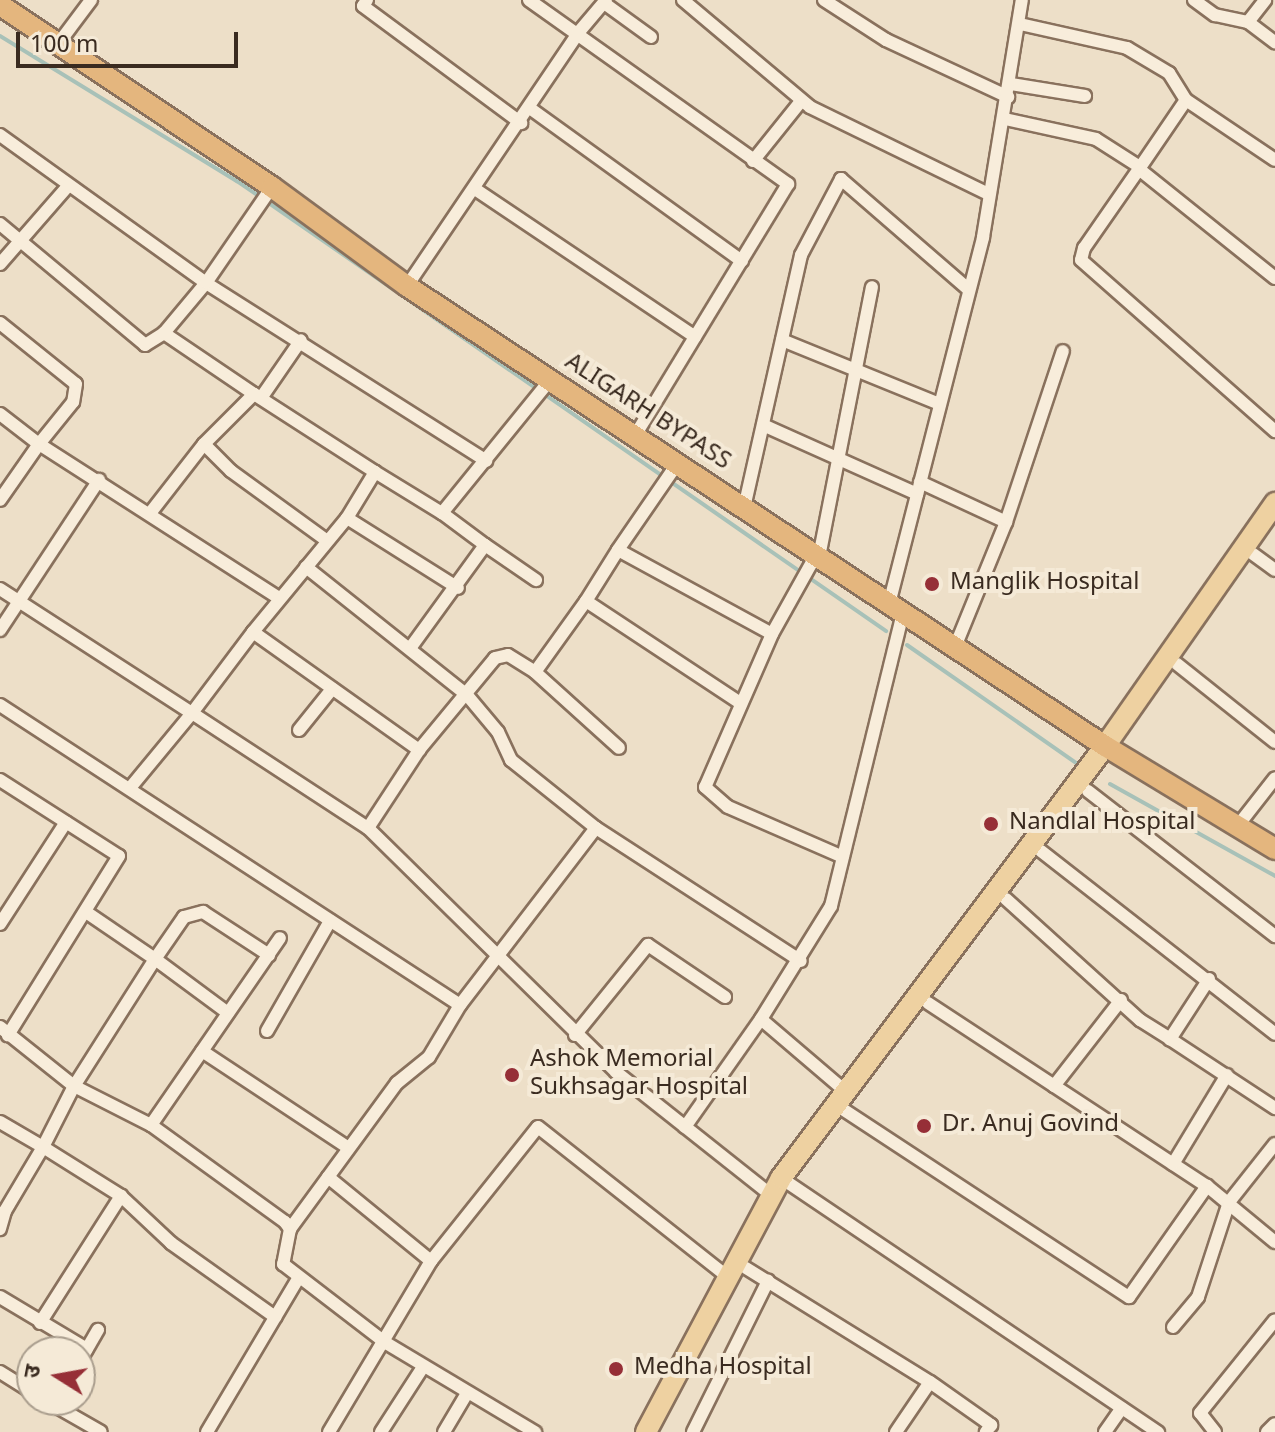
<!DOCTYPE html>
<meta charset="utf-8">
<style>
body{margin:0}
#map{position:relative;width:1275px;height:1432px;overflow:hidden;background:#eddfc8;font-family:Georgia,"Noto Sans Devanagari",serif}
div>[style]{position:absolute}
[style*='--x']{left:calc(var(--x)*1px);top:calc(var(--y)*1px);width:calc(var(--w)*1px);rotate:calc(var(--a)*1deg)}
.stream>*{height:4px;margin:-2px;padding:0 2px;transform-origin:2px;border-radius:2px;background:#a8c1b8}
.roads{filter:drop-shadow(2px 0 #89715d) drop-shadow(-2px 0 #89715d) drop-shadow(0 2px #89715d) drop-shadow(0 -2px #89715d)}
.minor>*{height:12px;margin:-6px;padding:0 6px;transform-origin:6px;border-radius:6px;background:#f8eddb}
.primary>*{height:20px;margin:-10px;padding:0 10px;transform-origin:10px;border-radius:10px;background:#eed1a1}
.trunk>*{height:20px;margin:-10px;padding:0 10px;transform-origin:10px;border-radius:10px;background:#e4b67e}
.dots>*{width:22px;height:22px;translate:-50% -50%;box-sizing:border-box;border:4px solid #f5ead7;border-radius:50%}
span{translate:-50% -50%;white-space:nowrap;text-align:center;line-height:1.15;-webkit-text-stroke:8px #f5ead7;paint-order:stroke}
.street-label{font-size:24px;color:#3a2b20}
.poi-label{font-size:24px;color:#3a2b20}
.left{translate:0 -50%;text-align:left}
.north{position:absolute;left:16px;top:1336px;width:80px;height:80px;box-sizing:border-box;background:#f5ead7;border:2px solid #aa9e8e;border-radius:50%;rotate:281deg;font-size:22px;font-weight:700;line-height:32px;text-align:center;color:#3a2b20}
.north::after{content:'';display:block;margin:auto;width:28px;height:36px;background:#962f37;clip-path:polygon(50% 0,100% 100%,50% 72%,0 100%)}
.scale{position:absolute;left:16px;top:32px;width:222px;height:36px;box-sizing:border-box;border:4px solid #3a2b20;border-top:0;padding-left:10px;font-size:24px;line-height:28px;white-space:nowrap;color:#3a2b20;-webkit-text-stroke:6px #f5ead7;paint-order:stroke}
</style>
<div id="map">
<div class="stream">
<div style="--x:0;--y:36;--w:278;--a:31.5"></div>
<div style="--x:237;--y:181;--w:790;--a:34.74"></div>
<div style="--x:907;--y:645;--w:206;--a:34.9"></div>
<div style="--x:1110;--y:784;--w:189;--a:29.1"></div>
</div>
<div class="roads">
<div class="minor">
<div style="--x:367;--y:0;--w:7;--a:124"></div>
<div style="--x:363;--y:6;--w:197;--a:36.5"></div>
<div style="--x:529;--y:0;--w:318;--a:35.4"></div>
<div style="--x:788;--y:184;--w:295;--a:121.3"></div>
<div style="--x:683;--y:0;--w:166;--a:40.1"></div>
<div style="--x:810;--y:107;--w:198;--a:26"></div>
<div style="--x:824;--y:0;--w:74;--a:32.8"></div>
<div style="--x:886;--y:40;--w:135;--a:25"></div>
<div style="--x:1194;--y:0;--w:26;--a:36"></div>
<div style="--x:1215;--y:15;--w:34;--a:12"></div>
<div style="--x:1248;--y:22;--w:34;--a:37"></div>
<div style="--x:604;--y:3;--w:58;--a:35.9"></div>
<div style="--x:1248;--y:22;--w:28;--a:-52"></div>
<div style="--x:1020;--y:24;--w:110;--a:12.6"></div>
<div style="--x:1127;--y:48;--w:49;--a:30.8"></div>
<div style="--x:1169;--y:73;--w:32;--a:58"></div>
<div style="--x:1186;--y:100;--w:83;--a:124.3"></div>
<div style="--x:58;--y:44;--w:55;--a:-53.1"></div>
<div style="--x:1011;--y:84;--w:75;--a:9.2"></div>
<div style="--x:1186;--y:100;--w:107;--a:34"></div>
<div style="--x:531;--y:109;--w:260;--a:35.8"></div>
<div style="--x:1005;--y:119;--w:93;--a:12.4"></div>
<div style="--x:1096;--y:139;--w:52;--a:32.5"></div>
<div style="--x:0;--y:135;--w:254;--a:35.7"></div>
<div style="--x:206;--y:283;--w:332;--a:32.4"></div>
<div style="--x:753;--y:161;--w:77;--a:-51.3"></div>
<div style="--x:475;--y:189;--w:265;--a:33.9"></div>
<div style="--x:0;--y:224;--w:189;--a:39.8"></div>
<div style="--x:145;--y:345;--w:22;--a:-32"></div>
<div style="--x:164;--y:333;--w:65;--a:-50"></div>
<div style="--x:206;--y:283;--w:116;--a:-55.5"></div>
<div style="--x:0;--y:264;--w:103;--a:-48.9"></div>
<div style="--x:1275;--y:278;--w:174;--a:-141.3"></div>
<div style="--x:1139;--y:169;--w:96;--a:124.8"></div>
<div style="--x:1084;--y:248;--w:12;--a:104"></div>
<div style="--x:1081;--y:260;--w:259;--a:41.4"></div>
<div style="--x:407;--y:286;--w:305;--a:-55.9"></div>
<div style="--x:578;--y:33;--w:43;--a:-49.7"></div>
<div style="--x:0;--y:323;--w:97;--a:38.8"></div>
<div style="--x:76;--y:384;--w:18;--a:99"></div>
<div style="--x:73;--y:402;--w:54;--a:129"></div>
<div style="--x:39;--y:444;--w:283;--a:32.7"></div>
<div style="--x:782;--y:340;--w:170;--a:22.1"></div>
<div style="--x:261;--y:398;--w:70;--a:-55.4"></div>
<div style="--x:0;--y:414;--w:49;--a:37.6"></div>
<div style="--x:39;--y:444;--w:68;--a:124.9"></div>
<div style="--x:763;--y:425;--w:169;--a:24.1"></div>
<div style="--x:204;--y:444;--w:38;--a:45"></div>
<div style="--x:231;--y:471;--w:117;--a:36"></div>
<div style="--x:677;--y:464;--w:104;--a:124.5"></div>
<div style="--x:618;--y:550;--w:175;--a:28.6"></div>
<div style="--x:375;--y:472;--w:79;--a:31.5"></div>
<div style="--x:442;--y:513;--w:171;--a:-50.9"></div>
<div style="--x:920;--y:482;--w:95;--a:24.9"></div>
<div style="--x:744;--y:508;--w:259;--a:-77.3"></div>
<div style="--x:801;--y:255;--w:86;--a:-62.2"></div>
<div style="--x:841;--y:179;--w:169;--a:40.9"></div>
<div style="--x:151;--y:512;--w:86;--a:-52.1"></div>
<div style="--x:204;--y:444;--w:71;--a:-45"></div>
<div style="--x:254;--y:394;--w:109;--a:-145.9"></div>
<div style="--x:347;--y:518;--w:131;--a:32.2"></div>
<div style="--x:485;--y:545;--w:62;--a:34.5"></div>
<div style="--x:618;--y:550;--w:60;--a:122.1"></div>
<div style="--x:586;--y:601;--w:185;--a:33.5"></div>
<div style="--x:1253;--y:554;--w:27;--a:36"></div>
<div style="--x:816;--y:555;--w:90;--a:119.1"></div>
<div style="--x:772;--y:634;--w:167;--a:113.6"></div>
<div style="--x:705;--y:787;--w:30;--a:41"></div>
<div style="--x:728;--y:807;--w:125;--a:23.5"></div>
<div style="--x:819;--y:557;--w:275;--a:-78.9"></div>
<div style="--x:306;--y:567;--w:206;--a:38.5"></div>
<div style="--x:467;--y:695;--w:48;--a:50"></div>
<div style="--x:498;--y:732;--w:31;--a:65"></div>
<div style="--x:511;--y:760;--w:109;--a:38.7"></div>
<div style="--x:0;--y:589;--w:229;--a:32.9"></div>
<div style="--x:192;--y:713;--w:101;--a:-53"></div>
<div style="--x:253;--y:632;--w:204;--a:35.4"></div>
<div style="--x:586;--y:601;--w:87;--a:125.7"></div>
<div style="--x:535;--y:672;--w:113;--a:42.1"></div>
<div style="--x:889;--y:604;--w:379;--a:-75.6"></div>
<div style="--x:983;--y:237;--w:240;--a:-80.7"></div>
<div style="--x:0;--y:630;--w:180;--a:-56.6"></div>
<div style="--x:253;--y:632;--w:148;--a:-50.5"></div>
<div style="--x:347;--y:518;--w:54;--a:-58.7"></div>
<div style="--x:375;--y:472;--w:144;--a:-147.2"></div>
<div style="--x:411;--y:647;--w:126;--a:-54"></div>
<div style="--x:485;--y:545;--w:54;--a:-143.3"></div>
<div style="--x:955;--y:647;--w:135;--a:-67.8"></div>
<div style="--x:1006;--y:522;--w:180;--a:-71.6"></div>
<div style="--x:1177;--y:664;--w:125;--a:38.5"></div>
<div style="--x:0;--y:705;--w:549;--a:33.11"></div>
<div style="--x:460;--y:1005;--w:223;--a:-52.5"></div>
<div style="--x:596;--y:828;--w:244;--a:33"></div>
<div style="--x:299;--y:730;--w:53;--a:-51.2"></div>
<div style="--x:0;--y:780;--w:141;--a:32.6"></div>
<div style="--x:119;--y:856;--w:211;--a:121.8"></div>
<div style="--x:130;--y:788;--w:97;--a:-50.4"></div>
<div style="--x:192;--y:713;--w:210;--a:33.2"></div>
<div style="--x:368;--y:828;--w:348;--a:44.5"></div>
<div style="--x:616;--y:1072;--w:198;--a:38.4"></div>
<div style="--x:1088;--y:791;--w:237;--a:37.8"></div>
<div style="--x:368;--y:828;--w:93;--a:-56.8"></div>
<div style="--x:419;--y:750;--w:119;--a:-50.4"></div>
<div style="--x:495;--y:658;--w:13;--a:-13"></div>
<div style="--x:508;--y:655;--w:32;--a:32"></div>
<div style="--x:1236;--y:828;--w:63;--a:-52"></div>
<div style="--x:1041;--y:851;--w:297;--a:38"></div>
<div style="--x:1006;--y:899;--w:181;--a:42.1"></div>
<div style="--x:1140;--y:1020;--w:36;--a:32"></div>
<div style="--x:86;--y:912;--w:83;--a:34.3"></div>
<div style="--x:155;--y:959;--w:151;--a:122.5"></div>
<div style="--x:74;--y:1086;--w:68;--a:116.9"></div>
<div style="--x:43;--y:1147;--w:92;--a:32.1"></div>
<div style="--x:121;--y:1196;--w:69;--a:43.2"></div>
<div style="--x:171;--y:1243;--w:128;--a:35.4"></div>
<div style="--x:0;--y:924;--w:121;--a:-57.1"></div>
<div style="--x:1209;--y:979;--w:72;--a:123"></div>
<div style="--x:1170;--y:1039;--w:126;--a:33.3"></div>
<div style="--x:928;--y:1003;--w:334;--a:33.3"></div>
<div style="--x:1207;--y:1186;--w:88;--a:39.5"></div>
<div style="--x:228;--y:1013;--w:91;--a:-143.5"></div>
<div style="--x:155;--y:959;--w:51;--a:-55.4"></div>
<div style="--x:184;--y:917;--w:20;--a:-15"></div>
<div style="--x:203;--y:912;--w:79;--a:33.1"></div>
<div style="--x:0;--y:1027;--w:95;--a:38.6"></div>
<div style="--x:74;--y:1086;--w:86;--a:26.9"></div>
<div style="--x:151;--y:1125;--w:165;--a:35.9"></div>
<div style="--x:285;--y:1222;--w:9;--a:54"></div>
<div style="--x:290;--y:1229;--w:36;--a:101"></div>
<div style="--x:283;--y:1264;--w:130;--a:37.5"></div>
<div style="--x:386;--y:1343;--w:174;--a:30.9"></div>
<div style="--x:267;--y:1031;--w:127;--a:-60.2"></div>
<div style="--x:575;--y:1035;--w:116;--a:-51"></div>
<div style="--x:648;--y:945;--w:93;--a:34"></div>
<div style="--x:202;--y:1051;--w:174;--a:33.5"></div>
<div style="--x:1054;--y:1086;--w:109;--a:-52.1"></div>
<div style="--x:844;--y:1090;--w:109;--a:-139.5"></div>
<div style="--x:761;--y:1019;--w:133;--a:-58.2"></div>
<div style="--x:831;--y:906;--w:302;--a:-76.2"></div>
<div style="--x:844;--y:1110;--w:341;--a:33.3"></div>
<div style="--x:1129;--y:1297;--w:136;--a:-54.9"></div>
<div style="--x:0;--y:1122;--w:50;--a:30.2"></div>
<div style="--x:43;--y:1147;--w:74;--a:120.7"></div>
<div style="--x:5;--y:1211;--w:19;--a:106"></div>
<div style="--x:151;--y:1125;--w:227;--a:-55.4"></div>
<div style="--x:685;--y:1127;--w:132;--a:-54.9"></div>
<div style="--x:1173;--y:1164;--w:104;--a:-58.8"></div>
<div style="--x:328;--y:1177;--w:133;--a:39.2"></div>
<div style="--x:781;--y:1178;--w:455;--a:34"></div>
<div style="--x:290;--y:1229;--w:181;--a:-53.8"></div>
<div style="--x:397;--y:1083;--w:41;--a:-39.1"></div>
<div style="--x:429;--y:1057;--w:61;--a:-59.2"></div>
<div style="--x:746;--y:1268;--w:216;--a:31.8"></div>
<div style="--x:930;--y:1382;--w:75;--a:35.2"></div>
<div style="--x:991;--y:1425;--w:9;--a:126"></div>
<div style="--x:0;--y:1297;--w:101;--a:30.9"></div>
<div style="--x:40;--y:1323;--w:151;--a:-57.5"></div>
<div style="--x:1173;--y:1327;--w:39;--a:-50"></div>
<div style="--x:1198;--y:1297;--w:100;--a:-71.9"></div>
<div style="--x:1229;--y:1202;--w:74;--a:-51.6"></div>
<div style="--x:80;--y:1361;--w:36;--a:-60"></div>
<div style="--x:0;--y:1372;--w:38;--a:32"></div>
<div style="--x:45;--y:1400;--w:64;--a:29.7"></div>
<div style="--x:207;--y:1432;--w:180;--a:-59.3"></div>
<div style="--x:329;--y:1432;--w:199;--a:-59.2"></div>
<div style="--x:431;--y:1261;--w:171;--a:-51.4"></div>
<div style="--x:538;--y:1127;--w:241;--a:38.3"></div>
<div style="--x:381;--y:1432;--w:77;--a:-57.1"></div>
<div style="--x:444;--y:1432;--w:43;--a:-59.3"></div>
<div style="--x:693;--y:1432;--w:169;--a:-63.6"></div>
<div style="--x:896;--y:1432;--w:60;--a:-55.8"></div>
<div style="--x:1105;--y:1432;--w:29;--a:-55"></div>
<div style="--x:1215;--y:1432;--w:24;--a:-128"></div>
<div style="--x:1200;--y:1413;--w:119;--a:-51.1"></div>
<div style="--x:1267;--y:1432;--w:11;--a:-45"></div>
</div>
<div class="primary">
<div style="--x:646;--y:1432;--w:288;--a:-62"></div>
<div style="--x:781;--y:1178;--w:540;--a:-53.13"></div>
<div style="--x:1105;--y:746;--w:297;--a:-55"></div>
</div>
<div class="trunk">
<div style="--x:0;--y:5;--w:327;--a:33.8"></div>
<div style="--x:272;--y:187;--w:167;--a:36.3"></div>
<div style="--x:407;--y:286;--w:836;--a:33.39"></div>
<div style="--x:1105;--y:746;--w:199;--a:31.2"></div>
</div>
</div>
<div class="dots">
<div style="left:932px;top:584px;background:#962f37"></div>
<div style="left:991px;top:824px;background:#962f37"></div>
<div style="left:512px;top:1075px;background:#962f37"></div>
<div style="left:924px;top:1126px;background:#962f37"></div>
<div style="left:616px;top:1369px;background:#962f37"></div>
</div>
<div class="street-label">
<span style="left:647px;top:413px;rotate:33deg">ALIGARH BYPASS</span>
</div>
<div class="poi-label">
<span class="left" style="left:950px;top:584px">Manglik Hospital</span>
<span class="left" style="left:1009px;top:824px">Nandlal Hospital</span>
<span class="left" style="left:530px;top:1075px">Ashok Memorial<br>Sukhsagar Hospital</span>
<span class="left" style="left:942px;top:1126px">Dr. Anuj Govind</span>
<span class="left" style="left:634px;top:1369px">Medha Hospital</span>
</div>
<div class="north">उ</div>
<div class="scale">100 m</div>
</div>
